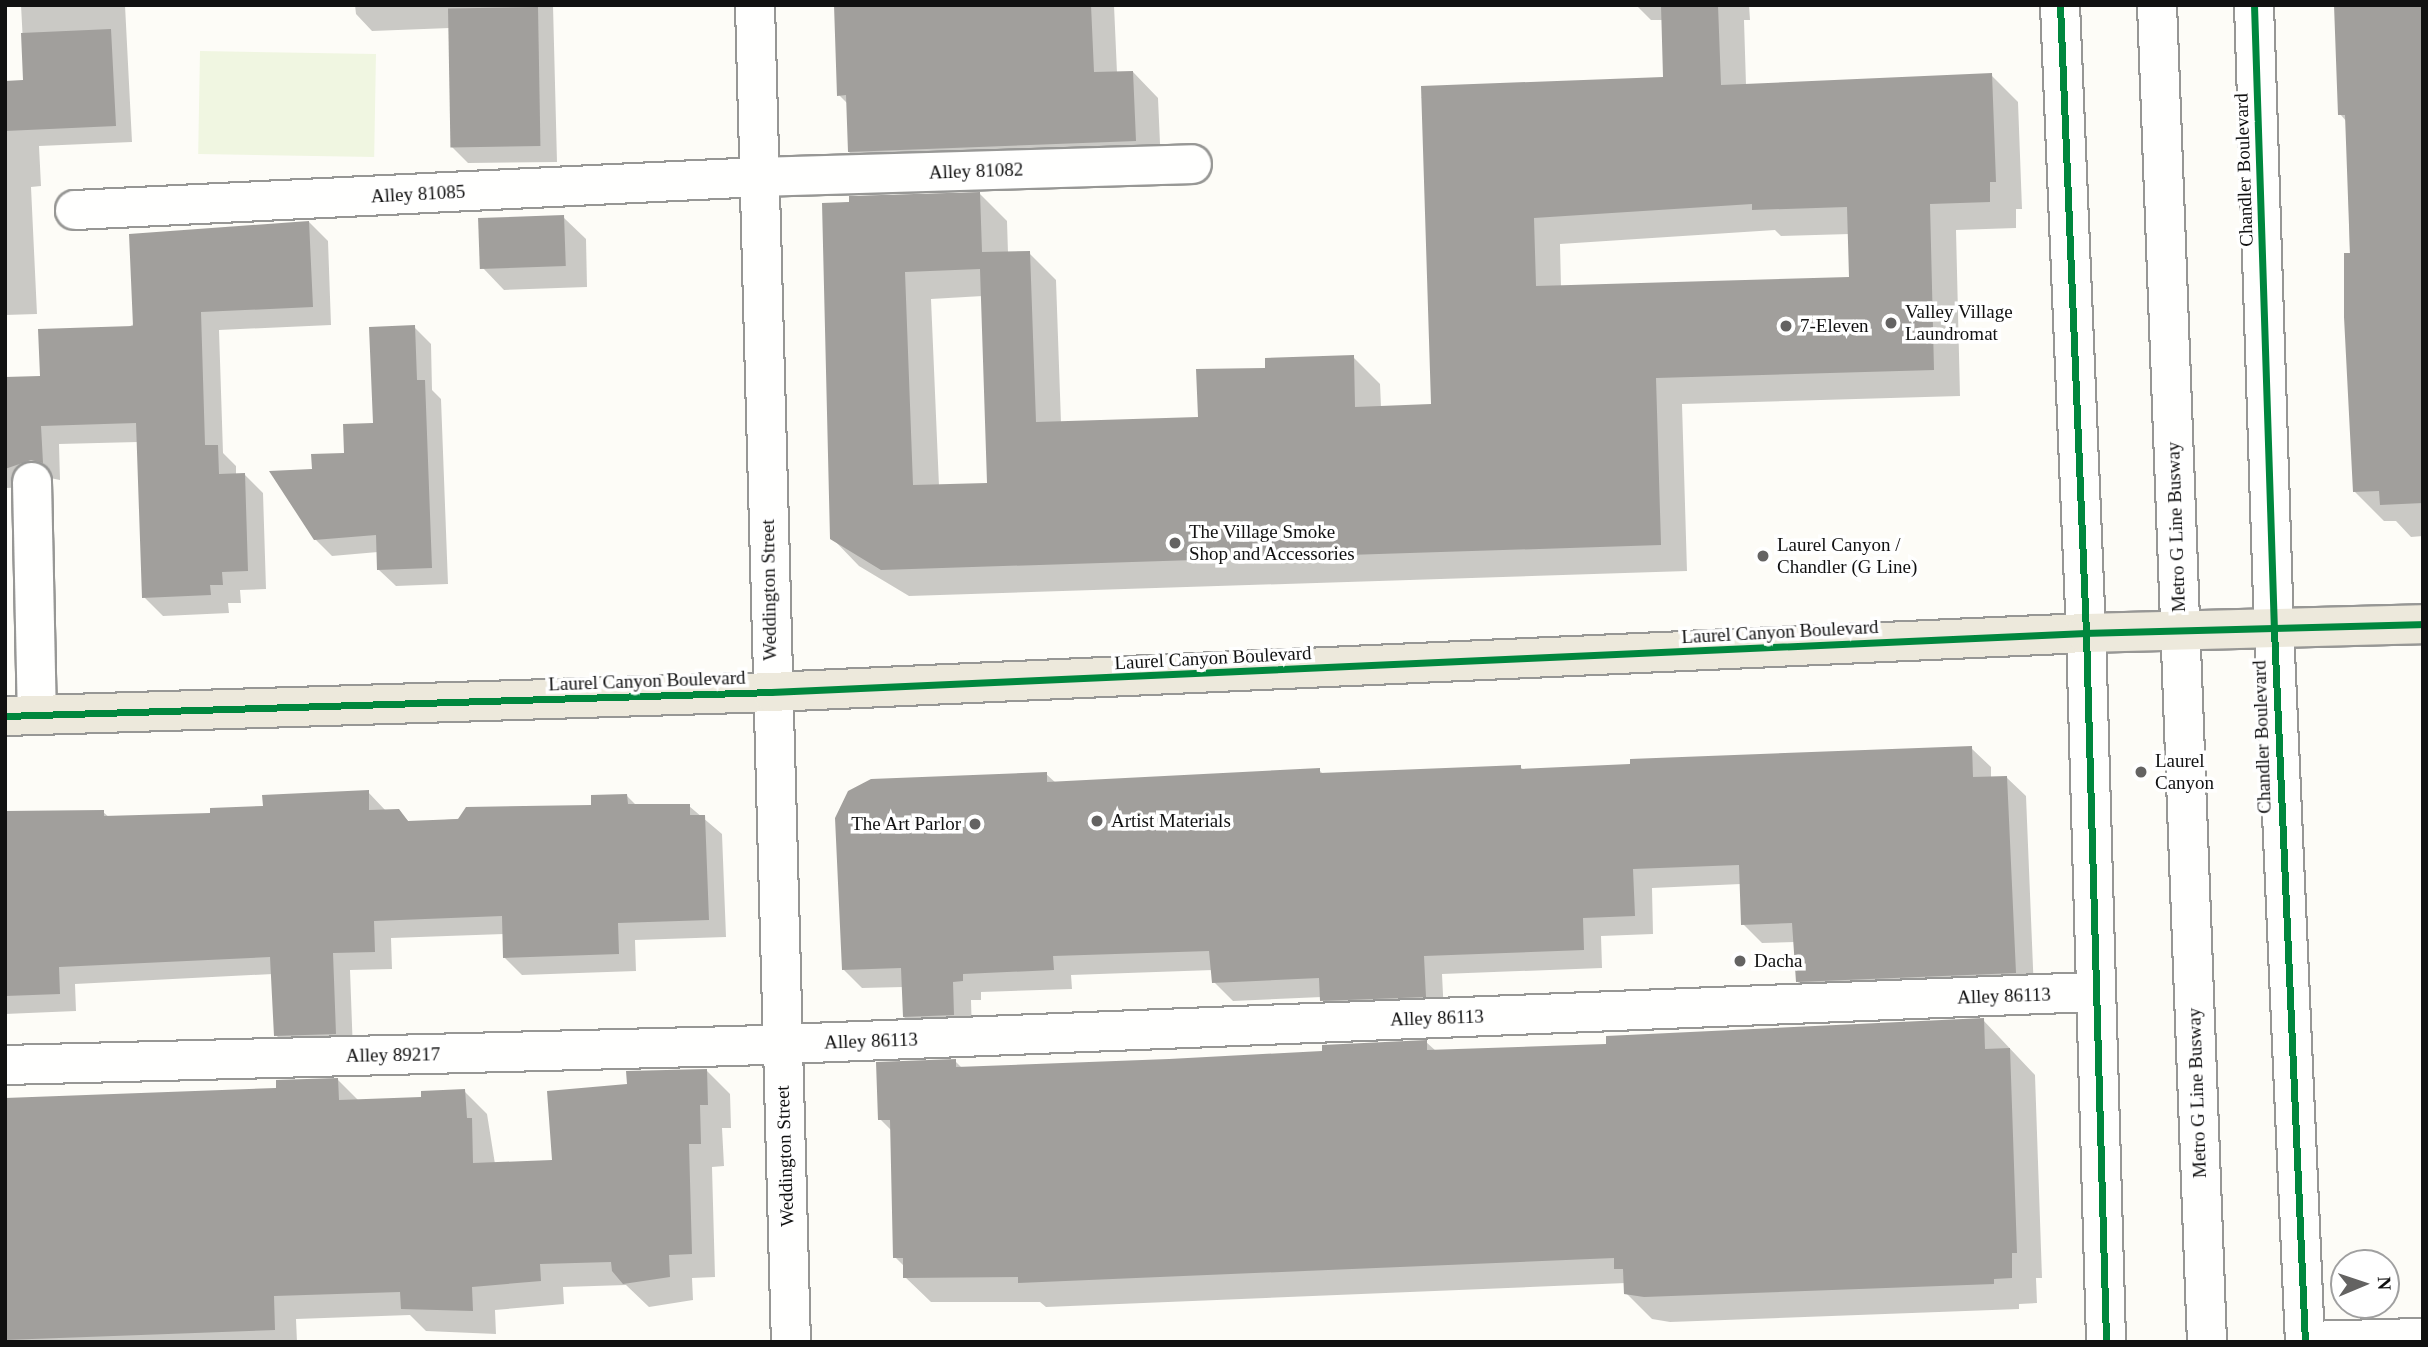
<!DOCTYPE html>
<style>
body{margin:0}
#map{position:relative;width:2428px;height:1347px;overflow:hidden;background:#fdfcf7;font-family:"Times New Roman",serif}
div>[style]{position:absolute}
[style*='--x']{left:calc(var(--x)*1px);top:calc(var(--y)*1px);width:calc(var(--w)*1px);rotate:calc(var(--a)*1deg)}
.pitch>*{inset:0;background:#f0f6e1;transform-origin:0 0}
.shadow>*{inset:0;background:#0003}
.building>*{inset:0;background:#a19f9c;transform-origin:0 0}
.roads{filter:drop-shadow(2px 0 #979795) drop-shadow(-2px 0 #979795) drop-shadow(0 2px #979795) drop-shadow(0 -2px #979795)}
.minor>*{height:38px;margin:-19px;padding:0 19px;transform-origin:19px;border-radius:19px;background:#fffffe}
.major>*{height:38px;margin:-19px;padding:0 19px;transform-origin:19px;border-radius:19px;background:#ede9dc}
.cycleway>*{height:7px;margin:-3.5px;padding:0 3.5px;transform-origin:3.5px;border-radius:3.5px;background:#00873e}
.dots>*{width:19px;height:19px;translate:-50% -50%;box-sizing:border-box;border:4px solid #fff;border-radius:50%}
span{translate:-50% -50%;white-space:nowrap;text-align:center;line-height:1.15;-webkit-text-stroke:7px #fff;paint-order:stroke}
.street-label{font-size:19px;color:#111}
.poi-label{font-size:19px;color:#111}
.left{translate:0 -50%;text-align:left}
.right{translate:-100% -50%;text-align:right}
.frame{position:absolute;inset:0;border:7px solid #111;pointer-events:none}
.north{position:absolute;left:2330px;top:1249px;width:70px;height:70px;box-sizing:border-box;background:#fff;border:2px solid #a0a0a0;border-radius:50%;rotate:88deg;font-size:19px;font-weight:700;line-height:28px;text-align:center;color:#111}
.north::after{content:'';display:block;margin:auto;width:24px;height:32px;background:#646362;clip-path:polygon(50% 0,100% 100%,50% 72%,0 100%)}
</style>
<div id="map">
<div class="pitch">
<div style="left:200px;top:51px;width:176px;height:103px;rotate:1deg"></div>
</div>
<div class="shadow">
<div style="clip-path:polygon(21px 5px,125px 5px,132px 142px,39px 146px,41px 186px,31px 187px,37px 314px,5px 315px,5px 83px,25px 82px)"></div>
<div style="clip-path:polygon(355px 5px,553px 5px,557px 162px,468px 163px,452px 147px,450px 28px,372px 31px,356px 14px)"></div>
<div style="clip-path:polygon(836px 5px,1114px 5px,1117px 73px,1133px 72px,1158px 98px,1161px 166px,875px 178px,849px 152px,848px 104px,839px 95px)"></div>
<div style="clip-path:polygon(evenodd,1636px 5px,1749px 5px,1750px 20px,1744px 20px,1746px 85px,1991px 75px,2018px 102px,2022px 209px,2016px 209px,2016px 228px,1956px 230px,1960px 396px,1682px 404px,1687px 571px,909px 596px,859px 566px,832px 538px,824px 204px,980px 194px,1007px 221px,1008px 253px,1029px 253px,1056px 280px,1061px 423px,1200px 419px,1267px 370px,1353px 357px,1380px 384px,1381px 407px,1433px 406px,1423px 87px,1665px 79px,1663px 20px,1651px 20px,1636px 5px,1775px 230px,1781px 236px,1850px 234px,1850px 278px,1561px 287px,1560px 244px,1775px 230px,1636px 5px,983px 296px,989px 485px,939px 486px,931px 299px,983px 296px)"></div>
<div style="clip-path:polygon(2423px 5px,2423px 536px,2411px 537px,2396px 521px,2384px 521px,2355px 492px,2347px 122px,2340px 114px)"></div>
<div style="clip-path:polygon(563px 217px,586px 239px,587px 287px,504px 290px,482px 267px)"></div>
<div style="clip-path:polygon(309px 222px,328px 241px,331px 325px,219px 330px,223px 453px,236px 466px,236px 475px,244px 474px,263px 493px,266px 589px,240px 590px,241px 603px,228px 603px,229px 613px,163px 616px,144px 597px,138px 442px,59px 444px,60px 480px,50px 478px,35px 487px,5px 488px,5px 379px,41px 378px)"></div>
<div style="clip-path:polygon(414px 327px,431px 344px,432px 390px,441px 399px,448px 584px,396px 586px,379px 570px,378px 552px,332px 556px,315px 539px,314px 470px,346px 454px,375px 424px)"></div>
<div style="clip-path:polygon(1971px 748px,1991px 767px,1991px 778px,2006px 777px,2026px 796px,2034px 992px,1816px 1000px,1797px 981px,1795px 942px,1762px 943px,1743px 924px,1741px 884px,1652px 888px,1653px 934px,1601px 936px,1602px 968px,1442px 974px,1444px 1015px,1341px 1019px,1322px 997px,1233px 1001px,1214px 982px,1213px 970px,1071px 975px,1072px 989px,981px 992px,981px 1000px,971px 1000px,972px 1034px,923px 1036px,904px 1017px,903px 987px,862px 988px,843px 969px,1046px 774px,1056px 783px,1319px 770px,1323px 774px,1520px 767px,1524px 770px)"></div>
<div style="clip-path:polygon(368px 792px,386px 811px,398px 810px,410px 823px,593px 807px,626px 795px,637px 806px,689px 806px,722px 834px,726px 937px,635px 940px,636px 971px,522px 975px,504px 957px,504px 934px,391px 938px,392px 969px,350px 970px,353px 1052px,293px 1053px,276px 1035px,273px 974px,75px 984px,76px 1011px,5px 1014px,5px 814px,103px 812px,110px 818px,212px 814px)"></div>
<div style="clip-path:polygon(1983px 1020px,2035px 1075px,2042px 1278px,2036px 1278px,2037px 1303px,2019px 1304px,2019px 1309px,1670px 1322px,1652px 1319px,1626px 1293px,1626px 1283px,1046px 1307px,1040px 1302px,931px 1302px,905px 1277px,905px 1267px,895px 1257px,892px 1131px,880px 1119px,955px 1061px,963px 1069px,1324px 1053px,1426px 1042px,1436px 1051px,1608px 1046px)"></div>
<div style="clip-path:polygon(706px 1070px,730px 1094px,731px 1128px,722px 1128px,724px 1166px,712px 1167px,715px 1277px,692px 1278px,693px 1300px,649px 1307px,626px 1285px,563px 1287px,564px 1304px,495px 1310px,496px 1334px,426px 1331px,410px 1315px,296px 1319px,297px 1342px,5px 1342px,5px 1100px,278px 1090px,338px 1080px,359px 1101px,423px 1099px,464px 1091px,487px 1114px,495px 1164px,554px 1162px,628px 1086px)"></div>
</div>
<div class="building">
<div style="clip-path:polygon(834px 5px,1091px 5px,1094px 72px,1133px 71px,1136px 141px,848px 152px,846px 95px,837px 96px)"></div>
<div style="clip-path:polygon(evenodd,1661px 5px,1718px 5px,1721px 85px,1992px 73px,1996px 182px,1990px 182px,1990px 202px,1930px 204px,1934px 370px,1656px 378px,1661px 545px,881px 570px,830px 539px,822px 203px,849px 202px,849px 196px,980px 192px,982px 252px,1030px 251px,1036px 422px,1198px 417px,1196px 369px,1265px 368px,1265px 358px,1354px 355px,1355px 407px,1431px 404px,1421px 86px,1663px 77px,1661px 5px,1752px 204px,1752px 210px,1847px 207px,1849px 277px,1536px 286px,1534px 218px,1752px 204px,1661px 5px,980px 269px,987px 483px,913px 485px,905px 272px,980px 269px)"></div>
<div style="clip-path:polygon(2334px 5px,2423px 5px,2423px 503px,2380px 505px,2379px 491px,2353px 492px,2344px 317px,2344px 253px,2350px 253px,2345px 115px,2338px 115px)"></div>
<div style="left:538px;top:7px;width:139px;height:90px;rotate:89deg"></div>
<div style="clip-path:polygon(111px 29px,116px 126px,5px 131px,5px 81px,23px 80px,21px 33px)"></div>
<div style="left:564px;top:215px;width:51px;height:86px;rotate:88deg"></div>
<div style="clip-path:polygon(309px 221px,313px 307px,201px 312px,205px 445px,218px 445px,219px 474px,245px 473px,248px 571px,222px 572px,223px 585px,210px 585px,211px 595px,142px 598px,136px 423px,41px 426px,43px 463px,31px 460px,5px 469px,5px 377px,40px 376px,38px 329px,133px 326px,129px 234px)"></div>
<div style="clip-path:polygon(415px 325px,417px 380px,425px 380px,432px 568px,377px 570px,376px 535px,314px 540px,269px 471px,312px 469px,311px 454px,344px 453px,343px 424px,373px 423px,369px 327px)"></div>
<div style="clip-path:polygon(1972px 746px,1973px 777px,2007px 776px,2016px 973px,1796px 982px,1792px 923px,1741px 925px,1739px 865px,1633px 869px,1635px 916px,1583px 918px,1584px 950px,1424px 956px,1426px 997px,1320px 1001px,1319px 978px,1212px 983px,1209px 951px,1053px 956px,1054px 970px,963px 974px,963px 981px,953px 982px,954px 1015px,903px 1017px,901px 968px,842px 970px,835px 818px,848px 791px,871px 779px,1047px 772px,1047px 782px,1320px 768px,1320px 773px,1521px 765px,1521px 769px,1630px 764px,1630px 759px)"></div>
<div style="clip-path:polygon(369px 790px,369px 810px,399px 809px,408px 821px,458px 819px,466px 807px,591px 805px,591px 795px,627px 794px,628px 804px,690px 804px,690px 815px,705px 815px,709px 920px,618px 923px,619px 954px,503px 958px,502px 916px,374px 921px,375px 952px,333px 953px,336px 1034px,274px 1036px,270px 957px,59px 967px,60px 994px,5px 996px,5px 811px,104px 810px,104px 816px,210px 813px,210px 808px,263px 806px,262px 795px)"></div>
<div style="clip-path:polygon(1984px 1018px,1985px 1049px,2010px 1048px,2017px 1253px,2012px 1253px,2012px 1278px,1994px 1279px,1994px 1284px,1644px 1297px,1624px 1294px,1623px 1269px,1614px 1269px,1614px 1258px,1018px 1283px,1018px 1277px,903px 1278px,903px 1258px,893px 1258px,890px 1120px,878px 1120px,876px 1062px,956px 1059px,956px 1067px,1169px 1059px,1322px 1051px,1322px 1045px,1427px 1040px,1427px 1050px,1606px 1044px,1606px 1036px)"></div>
<div style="clip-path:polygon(707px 1069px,708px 1105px,700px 1105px,701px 1144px,689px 1144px,692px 1254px,669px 1255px,670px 1277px,623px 1284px,612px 1271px,611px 1262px,540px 1264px,541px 1281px,472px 1287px,473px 1311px,401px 1309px,400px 1292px,274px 1296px,275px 1330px,5px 1340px,5px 1098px,276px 1088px,276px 1080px,338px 1078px,339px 1100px,421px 1097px,421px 1091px,465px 1089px,467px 1118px,472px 1118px,473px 1163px,552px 1160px,547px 1091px,627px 1084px,626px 1071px)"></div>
</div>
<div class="roads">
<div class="minor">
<div style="--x:755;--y:5;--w:1337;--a:88.46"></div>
<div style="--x:2060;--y:5;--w:629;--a:87.63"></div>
<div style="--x:2086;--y:633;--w:709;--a:88.38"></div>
<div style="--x:2157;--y:5;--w:1338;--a:87.86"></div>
<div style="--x:2254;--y:5;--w:625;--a:88.17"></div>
<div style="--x:2274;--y:630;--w:713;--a:87.51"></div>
<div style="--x:75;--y:210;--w:686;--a:-2.76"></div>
<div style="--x:760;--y:177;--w:432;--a:-1.7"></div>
<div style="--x:32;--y:482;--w:233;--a:88.8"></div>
<div style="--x:5;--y:1065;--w:730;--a:-1.49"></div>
<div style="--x:735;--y:1046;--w:1359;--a:-2.28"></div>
<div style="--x:2305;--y:1341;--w:118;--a:-1.5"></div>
</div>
<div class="major">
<div style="--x:5;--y:716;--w:766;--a:-1.79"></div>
<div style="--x:771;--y:692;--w:1316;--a:-2.57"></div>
<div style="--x:2086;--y:633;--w:337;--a:-1.5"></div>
</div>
</div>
<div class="cycleway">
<div style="--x:2060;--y:5;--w:629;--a:87.63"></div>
<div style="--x:2086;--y:633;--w:709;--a:88.38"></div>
<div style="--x:2254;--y:5;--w:625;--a:88.17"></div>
<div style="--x:2274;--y:630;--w:713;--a:87.51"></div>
<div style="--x:5;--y:716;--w:766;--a:-1.79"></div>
<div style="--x:771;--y:692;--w:1316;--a:-2.57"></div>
<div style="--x:2086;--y:633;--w:337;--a:-1.5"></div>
</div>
<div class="dots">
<div style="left:1891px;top:323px;background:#646362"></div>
<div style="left:1786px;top:326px;background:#646362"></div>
<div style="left:1175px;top:543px;background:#646362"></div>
<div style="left:1763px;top:556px;background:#646362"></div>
<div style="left:2141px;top:772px;background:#646362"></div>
<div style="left:1097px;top:821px;background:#646362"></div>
<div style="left:975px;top:824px;background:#646362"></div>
<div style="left:1740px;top:961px;background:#646362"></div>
</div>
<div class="street-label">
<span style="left:2244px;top:170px;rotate:-92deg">Chandler Boulevard</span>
<span style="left:976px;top:171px;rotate:-2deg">Alley 81082</span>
<span style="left:418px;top:194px;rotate:-3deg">Alley 81085</span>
<span style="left:2176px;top:527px;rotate:-92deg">Metro G Line Busway</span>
<span style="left:769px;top:590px;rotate:-91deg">Weddington Street</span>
<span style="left:1780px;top:632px;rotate:-3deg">Laurel Canyon Boulevard</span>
<span style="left:1213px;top:658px;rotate:-3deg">Laurel Canyon Boulevard</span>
<span style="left:647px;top:681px;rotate:-2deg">Laurel Canyon Boulevard</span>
<span style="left:2262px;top:737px;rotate:-92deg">Chandler Boulevard</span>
<span style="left:2004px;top:996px;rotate:-2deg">Alley 86113</span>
<span style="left:1437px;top:1018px;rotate:-2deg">Alley 86113</span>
<span style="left:871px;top:1041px;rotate:-2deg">Alley 86113</span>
<span style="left:393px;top:1055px;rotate:-1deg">Alley 89217</span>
<span style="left:2197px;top:1093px;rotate:-92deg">Metro G Line Busway</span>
<span style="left:785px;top:1156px;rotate:-92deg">Weddington Street</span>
</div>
<div class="poi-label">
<span class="left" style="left:1905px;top:323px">Valley Village<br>Laundromat</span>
<span class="left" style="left:1800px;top:326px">7-Eleven</span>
<span class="left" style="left:1189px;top:543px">The Village Smoke<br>Shop and Accessories</span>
<span class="left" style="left:1777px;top:556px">Laurel Canyon /<br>Chandler (G Line)</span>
<span class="left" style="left:2155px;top:772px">Laurel<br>Canyon</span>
<span class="left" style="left:1111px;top:821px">Artist Materials</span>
<span class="right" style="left:961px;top:824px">The Art Parlor</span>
<span class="left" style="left:1754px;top:961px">Dacha</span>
</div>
<div class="frame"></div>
<div class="north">N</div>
</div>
